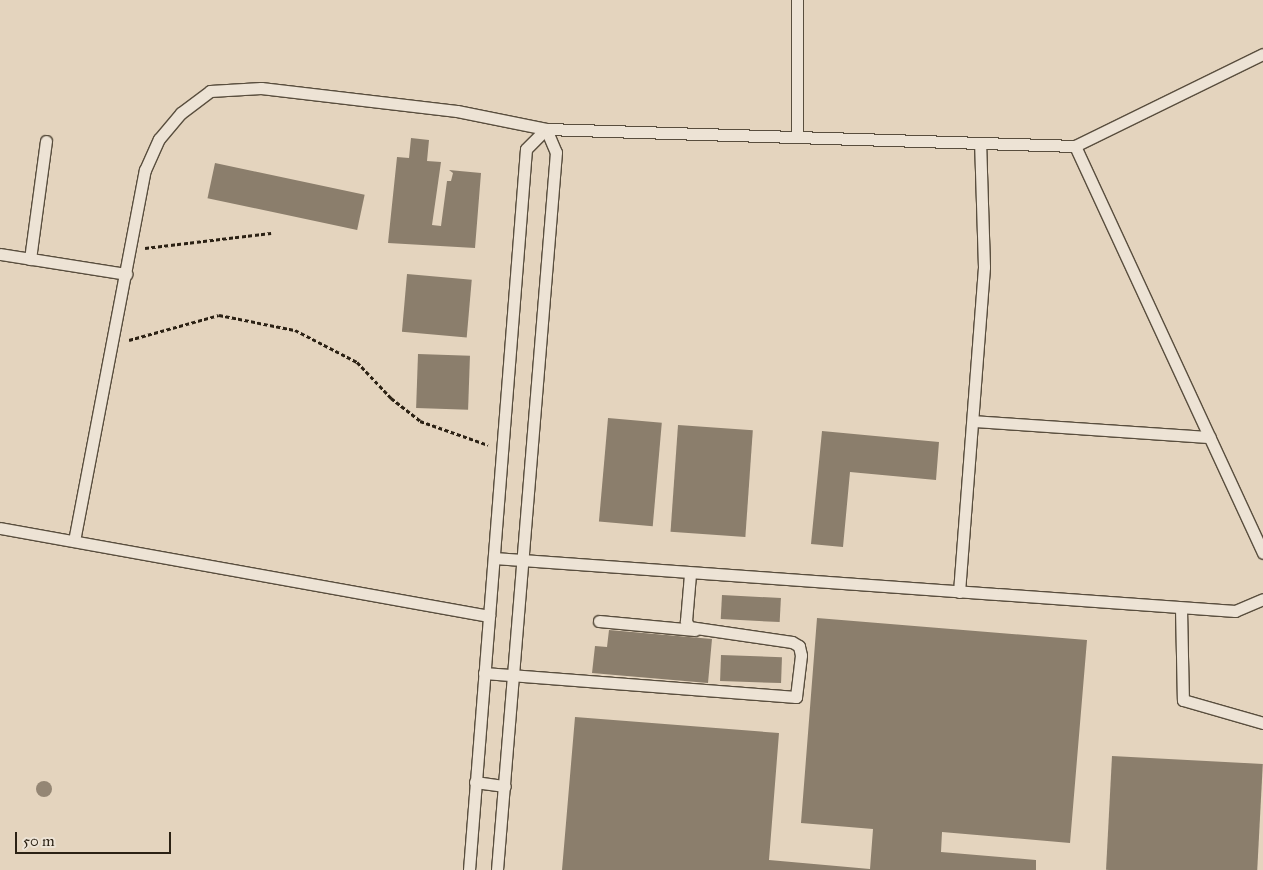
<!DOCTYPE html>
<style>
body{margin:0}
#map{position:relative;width:1263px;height:870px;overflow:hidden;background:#e4d4be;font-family:"IM FELL Great Primer",serif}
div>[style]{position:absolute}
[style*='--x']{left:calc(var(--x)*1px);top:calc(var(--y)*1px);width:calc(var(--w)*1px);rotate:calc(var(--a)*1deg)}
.building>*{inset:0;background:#8b7e6c;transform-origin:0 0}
.path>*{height:3px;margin-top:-1.5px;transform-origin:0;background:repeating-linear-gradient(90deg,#2b2114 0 4px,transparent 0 6.5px)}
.roads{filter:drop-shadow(1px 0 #594e3e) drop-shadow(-1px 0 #594e3e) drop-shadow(0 1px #594e3e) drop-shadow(0 -1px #594e3e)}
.service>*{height:11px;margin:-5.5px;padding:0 5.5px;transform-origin:5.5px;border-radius:5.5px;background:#ede3d5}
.trees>*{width:16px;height:16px;margin:-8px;border-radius:50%;background:#948674}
span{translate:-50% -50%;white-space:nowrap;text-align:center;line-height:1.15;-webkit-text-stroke:4px #ede3d5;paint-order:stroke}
.scale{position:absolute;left:15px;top:832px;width:156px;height:22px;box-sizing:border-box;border:2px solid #2b2114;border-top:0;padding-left:6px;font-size:15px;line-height:18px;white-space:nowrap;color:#2b2114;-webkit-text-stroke:4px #ede3d5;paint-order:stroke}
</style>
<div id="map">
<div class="building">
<div style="clip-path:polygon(411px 138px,429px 140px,427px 161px,441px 162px,432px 225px,441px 226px,447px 181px,451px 181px,453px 173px,449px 170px,481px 173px,475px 248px,388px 243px,397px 157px,409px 158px)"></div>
<div style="left:215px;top:163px;width:153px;height:36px;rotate:12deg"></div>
<div style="left:407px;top:274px;width:65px;height:58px;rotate:5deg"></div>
<div style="left:418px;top:354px;width:52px;height:54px;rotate:2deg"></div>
<div style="left:608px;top:418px;width:54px;height:104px;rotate:5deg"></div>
<div style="left:678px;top:425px;width:75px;height:107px;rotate:4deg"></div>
<div style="clip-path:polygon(822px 431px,939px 442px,936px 480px,850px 472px,843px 547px,811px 544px)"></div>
<div style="left:722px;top:595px;width:59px;height:24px;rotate:3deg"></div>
<div style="clip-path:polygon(817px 618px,1087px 640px,1070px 843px,942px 832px,941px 852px,1036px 860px,1036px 870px,562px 870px,575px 717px,779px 733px,769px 860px,870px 869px,873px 829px,801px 823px)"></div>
<div style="clip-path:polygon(609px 630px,712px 639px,708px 683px,592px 673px,595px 646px,607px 647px)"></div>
<div style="left:721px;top:655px;width:61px;height:26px;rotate:2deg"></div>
<div style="left:1112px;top:756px;width:151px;height:114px;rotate:3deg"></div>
</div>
<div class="path">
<div style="--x:145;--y:248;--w:127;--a:-6.8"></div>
<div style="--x:129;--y:340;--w:93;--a:-15.5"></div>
<div style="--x:219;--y:315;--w:77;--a:11.2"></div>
<div style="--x:295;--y:330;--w:70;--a:27.3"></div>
<div style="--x:357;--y:362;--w:50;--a:46.6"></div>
<div style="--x:391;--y:398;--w:37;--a:38"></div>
<div style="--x:420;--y:421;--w:72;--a:19.4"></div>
</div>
<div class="roads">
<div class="service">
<div style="--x:797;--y:137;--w:137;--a:-90"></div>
<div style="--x:1075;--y:146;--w:448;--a:65.2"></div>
<div style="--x:0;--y:254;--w:128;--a:9"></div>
<div style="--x:30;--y:259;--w:119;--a:-82.3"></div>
<div style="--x:973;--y:421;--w:237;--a:3.9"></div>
<div style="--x:0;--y:528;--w:497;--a:10.2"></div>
<div style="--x:74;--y:541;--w:378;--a:-79.2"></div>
<div style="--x:145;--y:170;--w:34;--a:-66"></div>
<div style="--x:159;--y:139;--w:34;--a:-50"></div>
<div style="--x:181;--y:113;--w:36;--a:-37"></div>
<div style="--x:210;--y:91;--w:51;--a:-3.4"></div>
<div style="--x:261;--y:88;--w:197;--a:6.7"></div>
<div style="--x:457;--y:111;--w:91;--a:11.4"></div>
<div style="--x:546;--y:129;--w:529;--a:1.84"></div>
<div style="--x:1075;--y:146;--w:209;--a:-26.1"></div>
<div style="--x:494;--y:558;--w:743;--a:4.09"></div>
<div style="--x:1235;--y:611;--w:30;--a:-23"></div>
<div style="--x:959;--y:592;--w:326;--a:-85.6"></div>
<div style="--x:984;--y:267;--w:124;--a:-91.8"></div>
<div style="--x:1181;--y:608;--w:92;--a:88.8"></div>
<div style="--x:1183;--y:700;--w:83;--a:16"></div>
<div style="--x:599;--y:621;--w:96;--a:5.4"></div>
<div style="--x:484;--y:673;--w:313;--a:4.4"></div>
<div style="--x:796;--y:697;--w:42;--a:-83.2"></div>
<div style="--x:801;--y:655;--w:9;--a:-103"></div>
<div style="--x:799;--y:646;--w:8;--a:-150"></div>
<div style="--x:792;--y:642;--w:104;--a:-171.7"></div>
<div style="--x:689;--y:627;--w:7;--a:-117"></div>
<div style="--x:686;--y:621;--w:47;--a:-85.1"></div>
<div style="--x:475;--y:782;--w:30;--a:8"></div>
<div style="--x:469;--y:870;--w:723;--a:-85.48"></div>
<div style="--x:526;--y:149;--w:28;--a:-45"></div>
<div style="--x:546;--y:129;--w:25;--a:67"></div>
<div style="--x:556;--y:152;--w:720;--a:94.7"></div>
</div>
</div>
<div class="trees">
<div style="left:44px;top:789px"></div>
</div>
<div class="scale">50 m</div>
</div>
